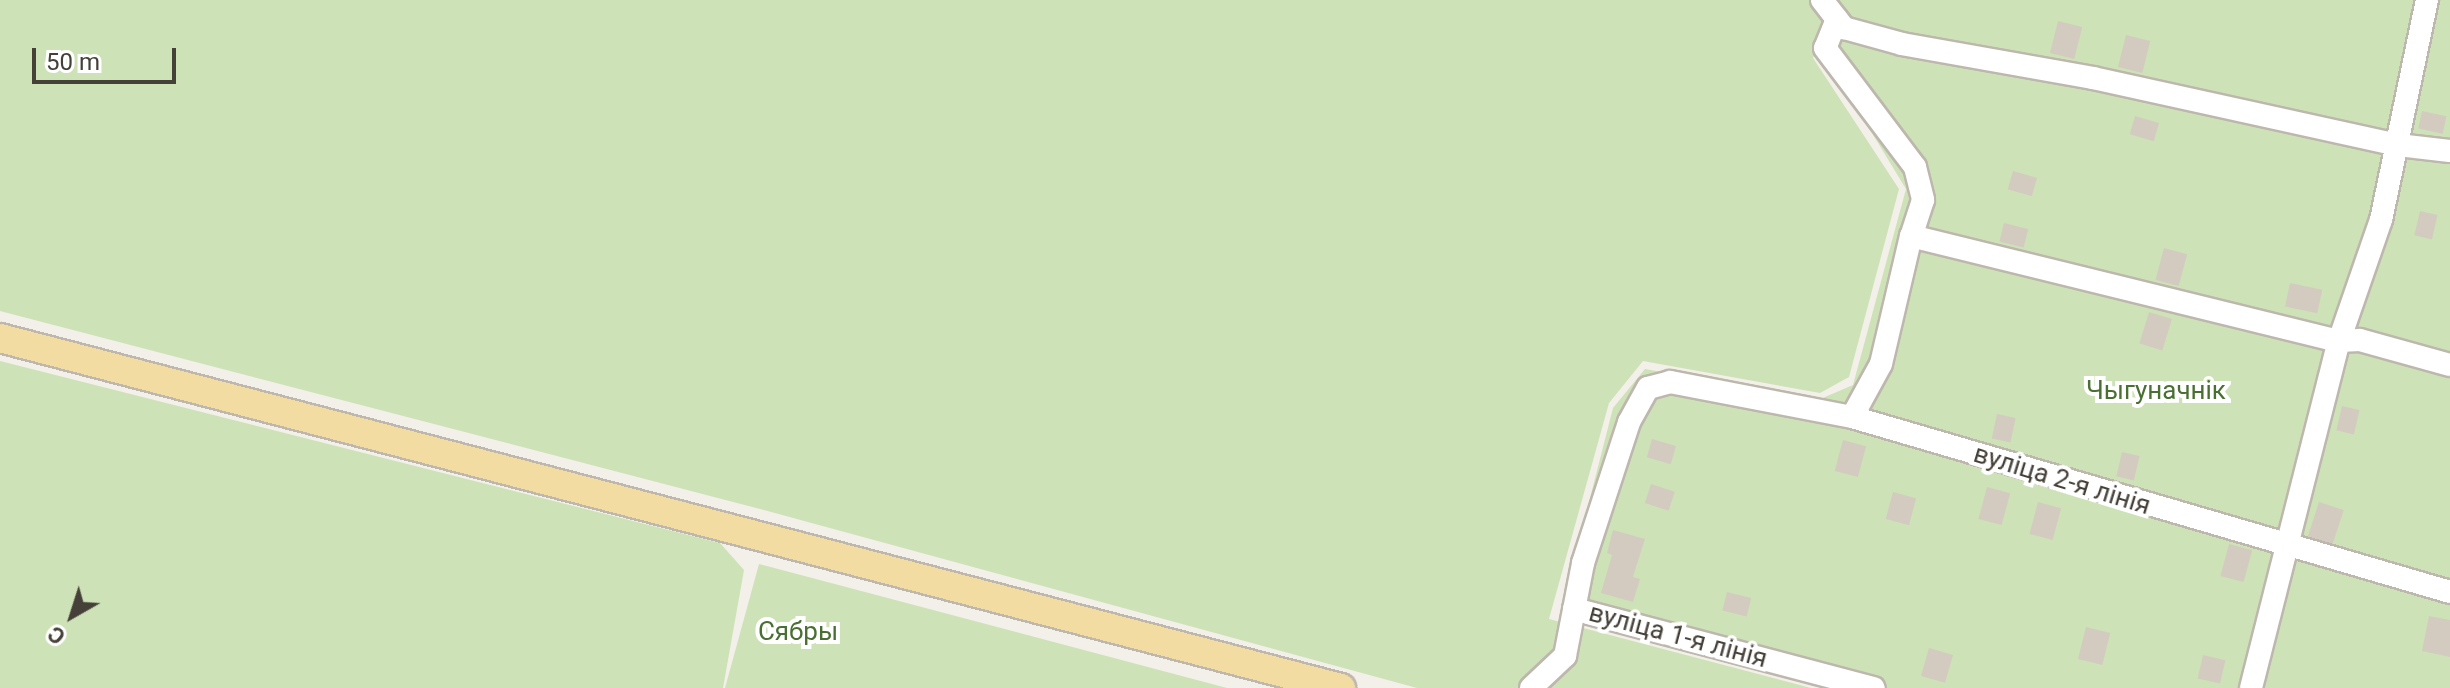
<!DOCTYPE html>
<meta charset="utf-8">
<style>
body{margin:0}
#map{position:relative;width:2450px;height:688px;overflow:hidden;background:#f2f0e9;font-family:Roboto,sans-serif}
div>[style]{position:absolute}
[style*='--x']{left:calc(var(--x)*1px);top:calc(var(--y)*1px);width:calc(var(--w)*1px);rotate:calc(var(--a)*1deg)}
.green>*{inset:0;background:#cee2b7}
.building>*{inset:0;background:#d3cbc0;transform-origin:0 0}
.roads{filter:drop-shadow(2px 0 #bdb7ad) drop-shadow(-2px 0 #bdb7ad) drop-shadow(0 2px #bdb7ad) drop-shadow(0 -2px #bdb7ad)}
.minor>*{height:22px;margin:-11px;padding:0 11px;transform-origin:11px;border-radius:11px;background:#fff}
.major>*{height:28px;margin:-14px;padding:0 14px;transform-origin:14px;border-radius:14px;background:#f2dca2}
span{translate:-50% -50%;white-space:nowrap;text-align:center;line-height:1.15;-webkit-text-stroke:8px #fff;paint-order:stroke}
.park-label{font-size:26px;color:#497032}
.street-label{font-size:26px;color:#454038}
.north{position:absolute;left:32px;top:576px;width:80px;height:80px;-webkit-text-stroke:6px #fff;paint-order:stroke;rotate:219deg;font-size:22px;font-weight:700;line-height:32px;text-align:center;color:#454038}
.north::after{content:'';display:block;margin:auto;width:28px;height:36px;background:#454038;clip-path:polygon(50% 0,100% 100%,50% 72%,0 100%)}
.scale{position:absolute;left:32px;top:48px;width:144px;height:36px;box-sizing:border-box;border:4px solid #454038;border-top:0;padding-left:10px;font-size:24px;line-height:28px;white-space:nowrap;color:#454038;-webkit-text-stroke:6px #fff;paint-order:stroke}
</style>
<div id="map">
<div class="green">
<div style="clip-path:polygon(0 0,1816px 0,1831px 17px,1813px 58px,1899px 189px,1849px 377px,1820px 393px,1643px 361px,1609px 403px,1549px 619px,1811px 688px,1417px 688px,760px 509px,0 311px)"></div>
<div style="clip-path:polygon(1823px 0,2450px 0,2450px 688px,1841px 688px,1560px 616px,1613px 408px,1645px 369px,1818px 400px,1853px 385px,1906px 189px,1827px 59px)"></div>
<div style="clip-path:polygon(0 361px,720px 543px,744px 570px,723px 688px,0 688px)"></div>
<div style="clip-path:polygon(759px 564px,1227px 688px,725px 688px)"></div>
</div>
<div class="building">
<div style="left:2058px;top:21px;width:25px;height:33px;rotate:14deg"></div>
<div style="left:2126px;top:35px;width:25px;height:33px;rotate:14deg"></div>
<div style="left:2422px;top:111px;width:25px;height:18px;rotate:12deg"></div>
<div style="left:2135px;top:116px;width:25px;height:19px;rotate:16deg"></div>
<div style="left:2013px;top:171px;width:25px;height:19px;rotate:16deg"></div>
<div style="left:2420px;top:211px;width:18px;height:25px;rotate:13deg"></div>
<div style="left:2004px;top:223px;width:25px;height:19px;rotate:14deg"></div>
<div style="left:2164px;top:248px;width:24px;height:33px;rotate:15deg"></div>
<div style="left:2290px;top:283px;width:33px;height:24px;rotate:12deg"></div>
<div style="left:2149px;top:312px;width:24px;height:33px;rotate:17deg"></div>
<div style="left:2342px;top:406px;width:18px;height:25px;rotate:13deg"></div>
<div style="left:1997px;top:414px;width:19px;height:25px;rotate:12deg"></div>
<div style="left:1652px;top:439px;width:25px;height:19px;rotate:16deg"></div>
<div style="left:1843px;top:440px;width:24px;height:32px;rotate:15deg"></div>
<div style="left:2122px;top:452px;width:18px;height:25px;rotate:13deg"></div>
<div style="left:1651px;top:484px;width:25px;height:20px;rotate:18deg"></div>
<div style="left:1987px;top:487px;width:24px;height:33px;rotate:15deg"></div>
<div style="left:1893px;top:492px;width:24px;height:28px;rotate:15deg"></div>
<div style="left:2038px;top:502px;width:24px;height:33px;rotate:15deg"></div>
<div style="left:2319px;top:502px;width:26px;height:36px;rotate:18deg"></div>
<div style="clip-path:polygon(1613px 530px,1645px 539px,1633px 577px,1640px 579px,1633px 602px,1601px 593px,1612px 555px,1607px 553px)"></div>
<div style="left:2229px;top:544px;width:24px;height:33px;rotate:15deg"></div>
<div style="left:1727px;top:592px;width:25px;height:19px;rotate:14deg"></div>
<div style="clip-path:polygon(2429px 616px,2450px 620px,2450px 657px,2422px 651px)"></div>
<div style="left:2086px;top:627px;width:25px;height:33px;rotate:14deg"></div>
<div style="left:1929px;top:648px;width:25px;height:29px;rotate:16deg"></div>
<div style="left:2203px;top:655px;width:23px;height:24px;rotate:13deg"></div>
</div>
<div class="roads">
<div class="minor">
<div style="--x:1822;--y:0;--w:36;--a:52"></div>
<div style="--x:1844;--y:28;--w:60;--a:15.4"></div>
<div style="--x:1902;--y:44;--w:194;--a:10.1"></div>
<div style="--x:2093;--y:78;--w:312;--a:12.4"></div>
<div style="--x:2398;--y:145;--w:52;--a:6.6"></div>
<div style="--x:1837;--y:19;--w:31;--a:112"></div>
<div style="--x:1825;--y:48;--w:149;--a:52.9"></div>
<div style="--x:1915;--y:167;--w:34;--a:76"></div>
<div style="--x:1923;--y:200;--w:38;--a:108"></div>
<div style="--x:1911;--y:236;--w:131;--a:103.2"></div>
<div style="--x:1881;--y:364;--w:60;--a:118.7"></div>
<div style="--x:1911;--y:236;--w:441;--a:13.8"></div>
<div style="--x:2339;--y:341;--w:21;--a:-3"></div>
<div style="--x:2360;--y:340;--w:93;--a:15.5"></div>
<div style="--x:1574;--y:609;--w:310;--a:14.8"></div>
<div style="--x:1531;--y:688;--w:47;--a:-43.3"></div>
<div style="--x:1565;--y:656;--w:95;--a:-79"></div>
<div style="--x:1583;--y:563;--w:148;--a:-71.9"></div>
<div style="--x:1629;--y:422;--w:39;--a:-61"></div>
<div style="--x:1648;--y:388;--w:23;--a:-15"></div>
<div style="--x:1670;--y:382;--w:185;--a:10.9"></div>
<div style="--x:1852;--y:417;--w:623;--a:16.31"></div>
<div style="--x:2251;--y:688;--w:358;--a:-75.8"></div>
<div style="--x:2339;--y:341;--w:128;--a:-70.9"></div>
<div style="--x:2381;--y:220;--w:225;--a:-78.2"></div>
</div>
<div class="major">
<div style="--x:0;--y:338;--w:1386;--a:14.63"></div>
</div>
</div>
<div class="park-label">
<span style="left:2156px;top:391px">Чыгуначнік</span>
<span style="left:798px;top:632px">Сябры</span>
</div>
<div class="street-label">
<span style="left:2062px;top:480px;rotate:17deg">вуліца 2-я лінія</span>
<span style="left:1678px;top:636px;rotate:15deg">вуліца 1-я лінія</span>
</div>
<div class="north">С</div>
<div class="scale">50 m</div>
</div>
